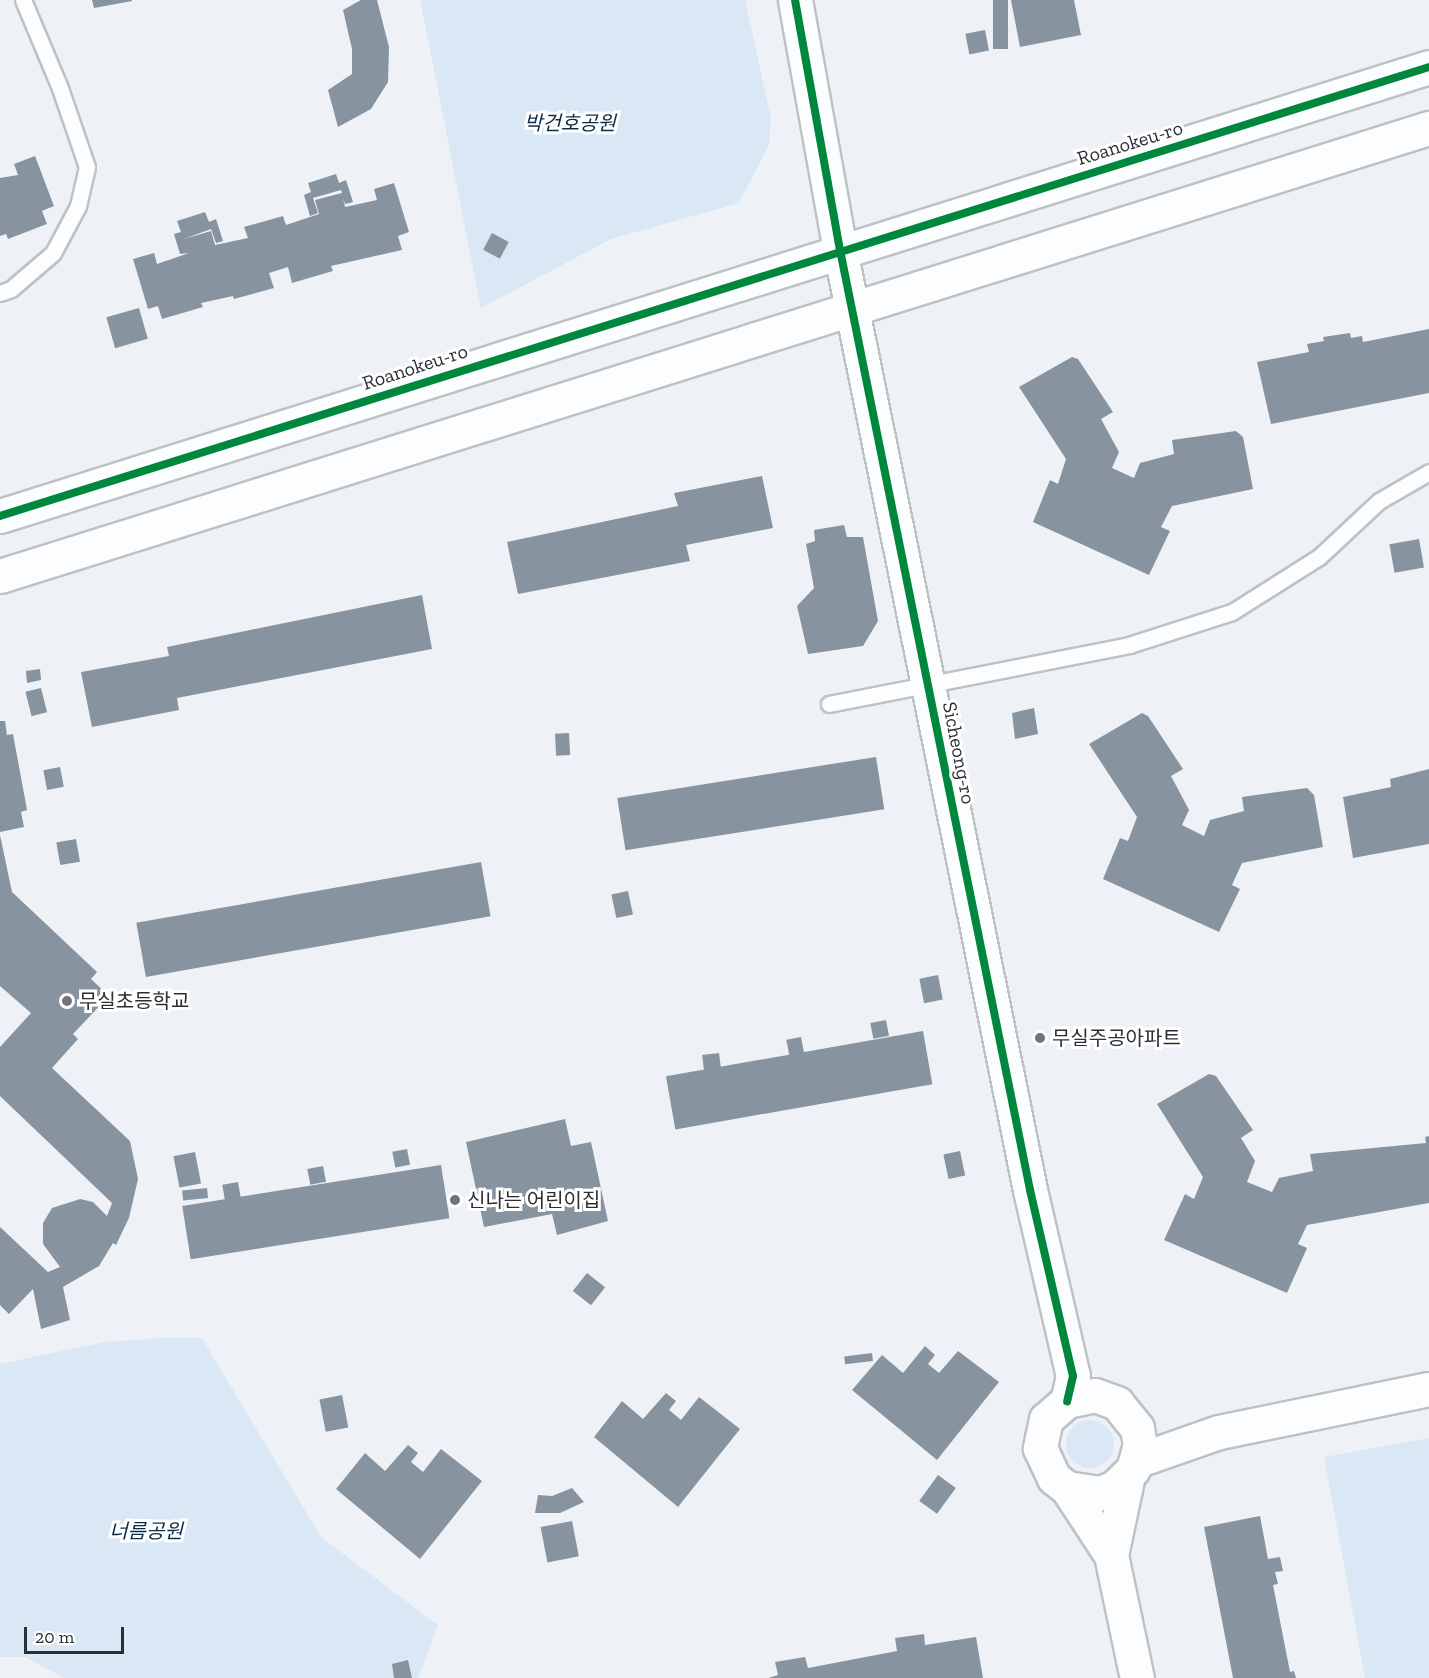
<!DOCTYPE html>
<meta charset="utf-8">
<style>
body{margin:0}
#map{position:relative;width:1429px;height:1678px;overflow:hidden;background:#eef2f6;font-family:"Zilla Slab","Noto Sans KR",serif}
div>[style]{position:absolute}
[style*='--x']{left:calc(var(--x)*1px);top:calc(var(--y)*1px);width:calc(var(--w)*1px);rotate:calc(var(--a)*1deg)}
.green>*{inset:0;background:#dae8f5}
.round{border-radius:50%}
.building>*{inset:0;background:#87949f;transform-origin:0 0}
.roads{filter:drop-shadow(2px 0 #bec2c4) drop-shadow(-2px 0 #bec2c4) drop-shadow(0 2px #bec2c4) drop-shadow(0 -2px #bec2c4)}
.service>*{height:15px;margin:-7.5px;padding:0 7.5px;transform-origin:7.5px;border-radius:7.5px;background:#fcfdfe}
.tertiary>*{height:33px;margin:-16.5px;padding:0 16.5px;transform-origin:16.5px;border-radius:16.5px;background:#fcfdfe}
.cycleway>*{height:8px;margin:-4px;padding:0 4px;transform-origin:4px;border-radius:4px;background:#00873e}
.dots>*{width:16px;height:16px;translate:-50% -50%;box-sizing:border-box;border:3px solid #fff;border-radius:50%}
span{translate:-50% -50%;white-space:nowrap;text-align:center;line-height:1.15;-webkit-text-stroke:6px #fff;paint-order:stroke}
.park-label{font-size:20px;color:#0d2c48;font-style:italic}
.street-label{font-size:20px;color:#2c2f32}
.poi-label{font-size:20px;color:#2c2f32}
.left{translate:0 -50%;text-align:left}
.scale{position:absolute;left:24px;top:1627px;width:100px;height:27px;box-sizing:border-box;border:3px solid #2c2f32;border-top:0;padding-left:8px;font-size:18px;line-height:21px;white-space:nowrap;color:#2c2f32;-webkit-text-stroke:4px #fff;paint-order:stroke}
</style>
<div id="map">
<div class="green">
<div style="clip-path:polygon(420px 0,745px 0,771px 118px,769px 145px,739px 203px,611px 239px,481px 308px)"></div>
<div style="clip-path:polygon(162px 1338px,202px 1338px,321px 1537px,438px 1625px,418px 1678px,64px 1678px,25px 1657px,0 1657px,0 1364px,105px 1342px)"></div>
<div class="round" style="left:1066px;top:1420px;width:48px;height:48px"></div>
<div style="clip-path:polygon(1429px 1438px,1429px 1678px,1365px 1678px,1324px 1457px)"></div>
</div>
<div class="building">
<div style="clip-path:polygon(92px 0,132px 0,132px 1px,94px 8px)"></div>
<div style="clip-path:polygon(361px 0,377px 0,389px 47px,388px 82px,371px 109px,338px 127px,328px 90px,352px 74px,352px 49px,343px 10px)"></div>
<div style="left:993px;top:0;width:15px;height:49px"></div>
<div style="clip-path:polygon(1011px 0,1074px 0,1081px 35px,1020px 47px)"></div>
<div style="left:985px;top:30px;width:21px;height:20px;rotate:79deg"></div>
<div style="clip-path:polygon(35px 156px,54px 206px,42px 211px,47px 224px,8px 239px,6px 234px,0 236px,0 178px,18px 175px,14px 164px)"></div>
<div style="clip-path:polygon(336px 174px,339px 183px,346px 180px,353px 202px,345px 204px,343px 198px,345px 207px,377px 200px,374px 189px,394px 183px,409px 232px,398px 236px,402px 250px,331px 266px,333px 271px,292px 283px,288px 267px,269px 273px,274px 288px,234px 299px,233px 296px,201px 303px,203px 307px,162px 319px,158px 306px,148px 309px,133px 259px,154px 253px,157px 264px,189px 253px,180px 254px,174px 234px,181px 232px,177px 221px,205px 212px,209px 222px,216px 219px,223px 241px,216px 243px,211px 229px,184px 239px,211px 231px,215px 245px,248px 238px,244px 227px,283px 216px,286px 225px,319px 214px,315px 200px,342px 193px,341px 190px,313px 198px,318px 213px,310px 216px,304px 195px,311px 192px,308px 183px)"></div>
<div style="left:492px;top:233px;width:19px;height:19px;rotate:28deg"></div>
<div style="left:139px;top:308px;width:32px;height:34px;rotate:74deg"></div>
<div style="clip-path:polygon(1429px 329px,1429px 393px,1271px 424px,1257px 362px,1309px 352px,1307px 344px,1324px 341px,1323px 337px,1350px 333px,1351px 338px,1362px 336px,1363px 342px)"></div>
<div style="clip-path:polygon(1072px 357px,1078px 359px,1113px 412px,1101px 419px,1119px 452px,1112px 468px,1134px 478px,1140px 463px,1174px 454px,1172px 440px,1236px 431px,1243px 437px,1253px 489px,1172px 506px,1161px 527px,1170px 531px,1149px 575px,1033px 522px,1050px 480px,1058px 484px,1066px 459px,1019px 387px)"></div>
<div style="clip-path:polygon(762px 476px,773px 528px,686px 545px,690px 561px,518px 594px,507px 542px,678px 506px,674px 493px)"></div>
<div style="clip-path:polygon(844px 525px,847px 537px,863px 537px,878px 621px,863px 646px,808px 654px,797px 606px,814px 588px,806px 544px,815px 541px,814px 530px)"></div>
<div style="left:1419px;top:539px;width:29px;height:30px;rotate:80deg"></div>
<div style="clip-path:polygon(422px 595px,432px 649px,177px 698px,179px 710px,92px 727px,81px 672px,169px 656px,167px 647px)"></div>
<div style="clip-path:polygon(40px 669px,41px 680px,27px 683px,26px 671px)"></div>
<div style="left:41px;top:688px;width:25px;height:16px;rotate:76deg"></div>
<div style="clip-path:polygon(1034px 708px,1038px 734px,1015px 739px,1012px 713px)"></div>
<div style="clip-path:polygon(1142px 713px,1148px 716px,1183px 769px,1171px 776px,1189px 810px,1182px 825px,1204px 836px,1210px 820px,1244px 811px,1242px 797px,1307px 788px,1314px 795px,1323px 847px,1242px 863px,1232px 885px,1240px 889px,1219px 932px,1103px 879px,1120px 838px,1128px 841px,1137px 817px,1089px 744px)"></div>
<div style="clip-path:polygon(0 721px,5px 721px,7px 735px,13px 734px,27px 810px,21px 812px,24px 827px,0 832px)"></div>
<div style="left:569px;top:733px;width:22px;height:14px;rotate:87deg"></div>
<div style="left:876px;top:757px;width:53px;height:262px;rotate:81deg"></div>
<div style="left:60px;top:767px;width:20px;height:17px;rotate:79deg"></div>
<div style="clip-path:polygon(1429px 769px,1429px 844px,1353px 858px,1343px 797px,1391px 787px,1390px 779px)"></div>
<div style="clip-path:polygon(0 835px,12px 892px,97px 972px,91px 979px,109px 996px,73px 1034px,78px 1039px,52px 1068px,130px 1141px,138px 1179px,129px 1218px,116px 1245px,113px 1243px,99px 1266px,63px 1287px,70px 1320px,41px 1329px,33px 1289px,9px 1314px,0 1305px,0 1227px,48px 1272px,60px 1267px,43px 1244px,43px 1223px,52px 1208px,80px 1199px,93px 1202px,107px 1216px,112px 1203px,0 1096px,0 1047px,31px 1013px,0 986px)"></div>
<div style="left:76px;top:839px;width:23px;height:20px;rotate:80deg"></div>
<div style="left:481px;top:862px;width:55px;height:350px;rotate:80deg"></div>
<div style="left:628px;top:891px;width:24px;height:17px;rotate:78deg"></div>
<div style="left:938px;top:975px;width:25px;height:19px;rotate:79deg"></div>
<div style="left:886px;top:1020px;width:16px;height:16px;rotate:79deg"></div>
<div style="left:923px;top:1031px;width:54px;height:261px;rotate:80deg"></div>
<div style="left:801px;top:1037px;width:16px;height:15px;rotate:79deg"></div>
<div style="left:719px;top:1053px;width:17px;height:17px;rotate:83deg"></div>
<div style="clip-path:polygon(1209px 1074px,1216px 1076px,1253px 1130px,1241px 1138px,1255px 1161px,1247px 1182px,1272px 1192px,1279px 1178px,1313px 1171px,1310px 1154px,1426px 1143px,1425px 1137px,1429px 1136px,1429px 1203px,1307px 1225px,1298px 1244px,1307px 1248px,1287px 1293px,1164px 1240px,1185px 1194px,1194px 1199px,1203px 1177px,1157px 1104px)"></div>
<div style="clip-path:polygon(565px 1119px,571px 1146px,591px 1142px,608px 1221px,557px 1235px,552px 1214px,484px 1227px,466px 1142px)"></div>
<div style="left:407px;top:1149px;width:16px;height:15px;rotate:79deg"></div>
<div style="left:960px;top:1151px;width:25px;height:17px;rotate:78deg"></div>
<div style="left:195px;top:1152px;width:32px;height:22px;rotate:79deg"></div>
<div style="left:441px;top:1165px;width:54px;height:262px;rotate:81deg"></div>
<div style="left:323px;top:1166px;width:16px;height:16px;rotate:79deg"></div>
<div style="left:238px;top:1182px;width:17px;height:16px;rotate:80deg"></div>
<div style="left:207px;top:1188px;width:10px;height:25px;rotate:84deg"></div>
<div style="left:587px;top:1273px;width:23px;height:23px;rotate:38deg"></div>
<div style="clip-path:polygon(925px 1346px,935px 1355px,928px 1364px,939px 1373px,958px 1351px,999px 1382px,937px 1460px,852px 1390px,882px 1355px,903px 1373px)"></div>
<div style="left:872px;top:1353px;width:8px;height:28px;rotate:83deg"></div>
<div style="clip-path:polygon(666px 1393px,676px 1401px,669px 1410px,681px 1420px,699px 1397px,740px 1429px,678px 1507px,594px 1437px,622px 1401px,643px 1419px)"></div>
<div style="left:342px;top:1395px;width:33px;height:23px;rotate:79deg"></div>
<div style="clip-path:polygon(408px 1445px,418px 1453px,411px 1462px,423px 1472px,441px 1449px,482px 1481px,420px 1559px,336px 1489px,365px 1453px,385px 1471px)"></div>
<div style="left:938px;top:1475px;width:22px;height:32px;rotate:36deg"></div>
<div style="clip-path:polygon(572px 1488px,584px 1502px,560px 1513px,535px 1513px,538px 1495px,552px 1496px)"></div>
<div style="clip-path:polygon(1260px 1516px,1268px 1559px,1280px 1557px,1283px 1571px,1275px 1572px,1278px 1584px,1273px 1585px,1290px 1672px,1294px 1671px,1296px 1678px,1233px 1678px,1204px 1527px)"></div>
<div style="left:572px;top:1521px;width:36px;height:32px;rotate:79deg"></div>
<div style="clip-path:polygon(924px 1634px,925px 1645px,976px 1637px,983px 1678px,768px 1678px,778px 1675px,775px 1662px,805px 1657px,808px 1668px,897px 1651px,895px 1638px)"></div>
<div style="clip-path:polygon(408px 1660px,412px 1678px,394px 1678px,392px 1664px)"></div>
</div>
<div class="roads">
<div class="service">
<div style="--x:0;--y:293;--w:12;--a:-20"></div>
<div style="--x:11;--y:289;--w:55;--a:-40.6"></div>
<div style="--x:53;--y:253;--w:53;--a:-62"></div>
<div style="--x:78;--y:206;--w:40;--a:-77"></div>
<div style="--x:87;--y:167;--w:83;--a:-108.9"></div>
<div style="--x:60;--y:88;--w:95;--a:-112.8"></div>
<div style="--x:829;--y:704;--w:306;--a:-11.1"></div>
<div style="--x:1129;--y:645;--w:108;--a:-17.8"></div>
<div style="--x:1232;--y:612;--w:103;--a:-32.3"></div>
<div style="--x:1319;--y:557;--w:82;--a:-43"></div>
<div style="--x:1379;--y:501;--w:58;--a:-30.1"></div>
</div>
<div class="tertiary">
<div style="--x:795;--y:0;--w:254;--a:79.8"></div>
<div style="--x:840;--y:250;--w:959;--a:78.57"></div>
<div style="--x:1030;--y:1190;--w:191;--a:77"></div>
<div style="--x:1073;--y:1376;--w:26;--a:103"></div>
<div style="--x:0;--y:516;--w:1498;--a:-17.44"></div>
<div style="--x:0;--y:576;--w:1498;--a:-17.41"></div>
<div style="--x:1136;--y:1461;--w:88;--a:-19.3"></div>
<div style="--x:1219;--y:1432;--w:214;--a:-11.6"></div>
<div style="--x:1067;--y:1488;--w:33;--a:9"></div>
<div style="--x:1100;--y:1493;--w:16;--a:-22"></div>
<div style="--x:1115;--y:1487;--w:25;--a:-45"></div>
<div style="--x:1133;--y:1469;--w:25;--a:-74"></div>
<div style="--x:1140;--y:1445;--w:17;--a:-100"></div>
<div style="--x:1137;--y:1428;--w:32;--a:-129"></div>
<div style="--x:1117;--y:1403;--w:23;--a:-160"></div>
<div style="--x:1095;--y:1395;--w:29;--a:168"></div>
<div style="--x:1067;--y:1401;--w:28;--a:139"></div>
<div style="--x:1046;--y:1419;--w:30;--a:102"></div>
<div style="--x:1040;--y:1448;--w:33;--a:65"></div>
<div style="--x:1054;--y:1478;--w:16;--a:38"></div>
<div style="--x:1067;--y:1488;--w:80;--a:56.7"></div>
<div style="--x:1111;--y:1555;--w:126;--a:78.1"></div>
<div style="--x:1111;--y:1555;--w:82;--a:-78"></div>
</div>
</div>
<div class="cycleway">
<div style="--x:795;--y:0;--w:254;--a:79.8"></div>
<div style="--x:840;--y:250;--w:959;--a:78.57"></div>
<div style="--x:1030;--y:1190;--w:191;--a:77"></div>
<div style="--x:1073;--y:1376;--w:26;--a:103"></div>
<div style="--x:0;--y:516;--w:1498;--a:-17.44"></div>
</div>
<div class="dots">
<div style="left:67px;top:1001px;background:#707377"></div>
<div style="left:1040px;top:1038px;background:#707377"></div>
<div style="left:455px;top:1200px;background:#707377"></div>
</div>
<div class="park-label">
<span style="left:570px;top:123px">박건호공원</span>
<span style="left:146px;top:1531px">너름공원</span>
</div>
<div class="street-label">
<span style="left:1130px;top:143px;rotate:-17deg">Roanokeu-ro</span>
<span style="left:415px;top:367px;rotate:-18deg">Roanokeu-ro</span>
<span style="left:959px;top:753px;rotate:79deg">Sicheong-ro</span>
</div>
<div class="poi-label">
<span class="left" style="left:79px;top:1001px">무실초등학교</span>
<span class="left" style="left:1052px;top:1038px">무실주공아파트</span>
<span class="left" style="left:467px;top:1200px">신나는 어린이집</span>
</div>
<div class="scale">20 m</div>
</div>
